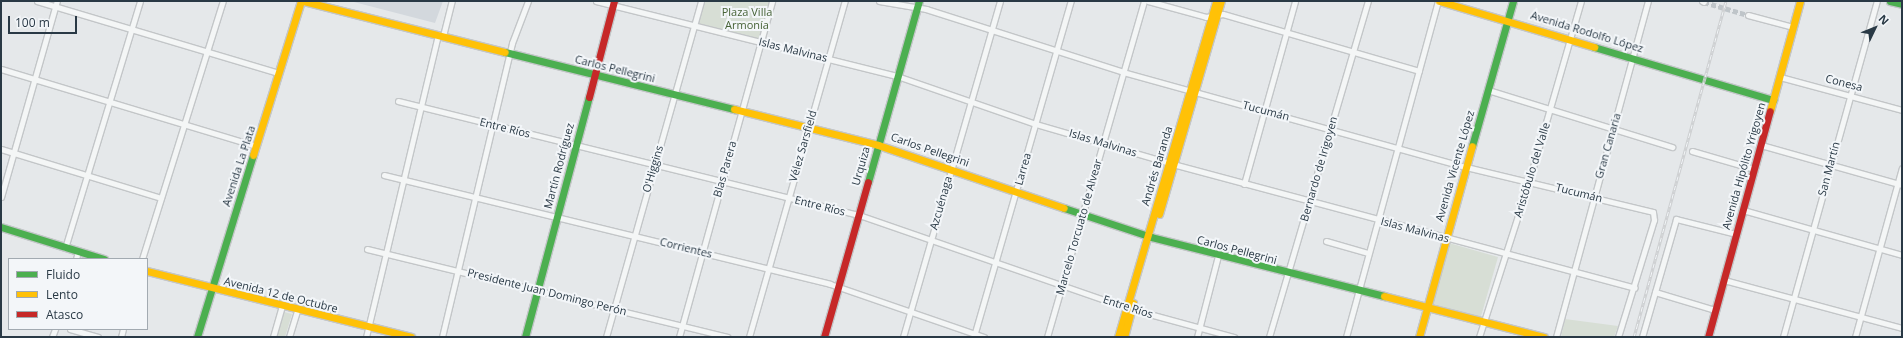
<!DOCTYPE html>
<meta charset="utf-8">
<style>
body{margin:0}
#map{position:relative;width:1903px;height:338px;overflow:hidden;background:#e5e8ea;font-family:"Open Sans",sans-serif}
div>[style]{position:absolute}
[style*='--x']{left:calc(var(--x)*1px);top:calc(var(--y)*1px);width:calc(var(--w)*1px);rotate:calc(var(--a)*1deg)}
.built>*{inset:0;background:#d3d8dd}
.green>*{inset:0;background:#d7ded5;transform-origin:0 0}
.street-tunnel>*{height:5px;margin-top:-2.5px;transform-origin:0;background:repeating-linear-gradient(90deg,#bfc5c9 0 5px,transparent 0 7.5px)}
.roads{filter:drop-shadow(1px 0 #c3c6c8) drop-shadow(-1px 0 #c3c6c8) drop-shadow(0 1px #c3c6c8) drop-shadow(0 -1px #c3c6c8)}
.street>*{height:5px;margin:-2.5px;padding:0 2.5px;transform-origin:2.5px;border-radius:2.5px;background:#f4f6f6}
.fast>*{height:7px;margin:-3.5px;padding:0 3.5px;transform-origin:3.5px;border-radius:3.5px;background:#4caf50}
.slow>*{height:7px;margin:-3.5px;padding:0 3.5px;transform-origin:3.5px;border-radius:3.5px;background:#ffc107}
.jam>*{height:7px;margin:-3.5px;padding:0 3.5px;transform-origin:3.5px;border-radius:3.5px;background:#c62828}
.rail>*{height:3px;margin-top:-1.5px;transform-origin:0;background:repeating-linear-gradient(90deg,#f3f6f9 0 4.5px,#cdcfd1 0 9px);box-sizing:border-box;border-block:1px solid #cdcfd1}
span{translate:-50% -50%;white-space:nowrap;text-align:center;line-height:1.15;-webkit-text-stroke:4px #f3f6f9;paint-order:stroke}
.park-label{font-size:11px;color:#466236}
.street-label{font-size:11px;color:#293945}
.frame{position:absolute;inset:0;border:2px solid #293945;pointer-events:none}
.legend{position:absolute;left:8px;top:258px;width:140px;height:72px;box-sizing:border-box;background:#f3f6f9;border:1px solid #a2aab1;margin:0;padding:5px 7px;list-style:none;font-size:12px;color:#293945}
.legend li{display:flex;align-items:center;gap:8px;height:20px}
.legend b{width:20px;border:1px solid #a2aab1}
.north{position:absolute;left:1855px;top:8px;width:40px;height:40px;-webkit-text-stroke:3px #f3f6f9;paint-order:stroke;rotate:47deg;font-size:11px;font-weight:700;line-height:16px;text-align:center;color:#293945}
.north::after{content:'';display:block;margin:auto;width:14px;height:18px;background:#293945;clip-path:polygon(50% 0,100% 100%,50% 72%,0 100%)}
.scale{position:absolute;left:8px;top:16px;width:69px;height:18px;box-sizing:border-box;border:2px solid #293945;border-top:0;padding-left:5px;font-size:12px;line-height:14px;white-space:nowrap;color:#293945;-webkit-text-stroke:3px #f3f6f9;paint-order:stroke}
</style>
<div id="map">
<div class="built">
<div style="clip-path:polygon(350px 1px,443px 1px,435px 23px)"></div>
</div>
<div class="green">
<div style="clip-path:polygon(701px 1px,772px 1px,760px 42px,694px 26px)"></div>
<div style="left:1449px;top:243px;width:51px;height:63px;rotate:16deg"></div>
<div style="clip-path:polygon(284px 312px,292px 314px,285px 337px,276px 337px)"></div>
<div style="clip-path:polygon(1565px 319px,1618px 326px,1614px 337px,1561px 337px)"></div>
</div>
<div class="street-tunnel">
<div style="--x:1704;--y:2;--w:46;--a:16.5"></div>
</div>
<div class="roads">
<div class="street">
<div style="--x:37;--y:1;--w:252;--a:16.6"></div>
<div style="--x:596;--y:1;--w:310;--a:14"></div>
<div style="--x:897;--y:76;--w:147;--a:19.1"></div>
<div style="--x:1036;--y:124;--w:139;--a:16.3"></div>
<div style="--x:1169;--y:163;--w:482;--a:15"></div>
<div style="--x:879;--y:1;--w:48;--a:9.7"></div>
<div style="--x:926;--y:9;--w:207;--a:17.7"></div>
<div style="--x:1123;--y:72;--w:356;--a:15.5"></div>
<div style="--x:1466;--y:167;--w:192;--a:13.5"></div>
<div style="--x:1653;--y:212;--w:8;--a:83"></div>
<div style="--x:1654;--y:220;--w:122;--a:107.1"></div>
<div style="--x:1148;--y:1;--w:60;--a:15.4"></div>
<div style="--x:1206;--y:17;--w:17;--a:-10"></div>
<div style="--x:1223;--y:14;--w:204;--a:16.2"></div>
<div style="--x:1702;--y:1;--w:2;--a:27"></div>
<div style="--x:1748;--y:15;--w:47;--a:14.9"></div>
<div style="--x:443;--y:36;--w:36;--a:-76"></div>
<div style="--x:1;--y:69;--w:266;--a:16.8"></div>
<div style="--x:1780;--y:77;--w:126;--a:15.1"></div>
<div style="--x:1488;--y:90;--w:193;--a:17.2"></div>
<div style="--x:398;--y:101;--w:475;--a:13.9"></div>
<div style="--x:859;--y:215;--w:288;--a:19.1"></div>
<div style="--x:1131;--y:309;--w:107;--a:15.2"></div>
<div style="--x:1761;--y:145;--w:147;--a:15.8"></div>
<div style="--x:1;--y:149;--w:167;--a:17"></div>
<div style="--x:1692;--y:151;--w:65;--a:16.2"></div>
<div style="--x:384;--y:175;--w:459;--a:13.7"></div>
<div style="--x:830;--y:284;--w:163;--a:19"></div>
<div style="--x:1244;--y:184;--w:190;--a:-74.4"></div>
<div style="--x:1;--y:197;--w:204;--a:-74.1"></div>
<div style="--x:1743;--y:210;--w:165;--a:15.8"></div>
<div style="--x:1326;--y:241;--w:44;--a:15.9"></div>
<div style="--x:65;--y:248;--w:258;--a:-73.1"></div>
<div style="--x:367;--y:249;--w:371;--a:13.7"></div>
<div style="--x:76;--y:259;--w:8;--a:-76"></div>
<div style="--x:142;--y:259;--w:270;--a:-72.6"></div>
<div style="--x:1724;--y:280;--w:184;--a:15.1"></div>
<div style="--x:1655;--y:292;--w:63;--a:16.7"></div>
<div style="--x:70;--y:329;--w:29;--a:16"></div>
<div style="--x:974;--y:336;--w:349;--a:-73.9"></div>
<div style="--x:52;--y:337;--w:9;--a:-69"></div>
<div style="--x:121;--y:337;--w:8;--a:-76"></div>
<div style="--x:273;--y:337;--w:32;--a:-74"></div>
<div style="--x:289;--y:337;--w:28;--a:-73"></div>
<div style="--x:366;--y:337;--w:311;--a:-76.6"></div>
<div style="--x:442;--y:337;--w:302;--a:-76.6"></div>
<div style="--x:512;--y:43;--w:45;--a:-69.1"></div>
<div style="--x:606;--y:337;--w:349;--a:-74.2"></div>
<div style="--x:679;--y:337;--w:349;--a:-74.5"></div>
<div style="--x:749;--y:337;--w:349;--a:-74.1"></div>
<div style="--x:903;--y:337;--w:350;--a:-73.9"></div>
<div style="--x:1047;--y:337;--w:350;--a:-73.9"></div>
<div style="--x:1197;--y:337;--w:84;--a:-75.5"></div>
<div style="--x:1269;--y:337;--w:350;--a:-73.6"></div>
<div style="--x:1346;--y:337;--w:348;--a:-74.7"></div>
<div style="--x:1479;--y:337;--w:164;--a:-72.2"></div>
<div style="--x:1529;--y:181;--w:187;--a:-73.9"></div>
<div style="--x:1556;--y:337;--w:348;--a:-74.7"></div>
<div style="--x:1642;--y:337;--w:123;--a:-73.9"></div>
<div style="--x:1676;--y:219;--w:62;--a:14"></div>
<div style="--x:1783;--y:337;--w:349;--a:-74.4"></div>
<div style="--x:1855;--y:337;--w:175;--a:-74.5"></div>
</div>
<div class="fast">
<div style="--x:1890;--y:1;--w:12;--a:14"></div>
<div style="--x:1594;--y:47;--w:187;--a:16.5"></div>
<div style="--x:505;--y:52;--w:236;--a:14"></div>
<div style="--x:1472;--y:146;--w:151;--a:-74.2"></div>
<div style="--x:868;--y:182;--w:188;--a:-74.3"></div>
<div style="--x:1064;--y:208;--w:92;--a:18.4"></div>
<div style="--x:1151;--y:237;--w:240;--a:14.2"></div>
<div style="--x:1;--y:227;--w:108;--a:17.3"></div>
<div style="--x:197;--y:337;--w:190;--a:-72.9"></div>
<div style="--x:525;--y:337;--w:248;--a:-75.1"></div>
</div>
<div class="slow">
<div style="--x:303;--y:1;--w:208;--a:14.2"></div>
<div style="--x:1439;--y:1;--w:162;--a:16.5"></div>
<div style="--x:734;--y:109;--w:148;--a:14"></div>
<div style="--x:878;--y:145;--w:196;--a:18.7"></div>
<div style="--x:1770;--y:111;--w:114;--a:-74.7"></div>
<div style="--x:253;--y:155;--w:161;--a:-72.7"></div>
<div style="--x:1159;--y:214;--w:222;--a:-73.8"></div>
<div style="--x:147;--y:271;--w:272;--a:14"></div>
<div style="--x:1384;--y:296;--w:165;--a:14.4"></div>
<div style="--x:1118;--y:337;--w:350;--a:-73.7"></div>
<div style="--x:1124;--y:337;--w:35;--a:-75"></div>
<div style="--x:1419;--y:337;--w:198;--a:-74.5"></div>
</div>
<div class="jam">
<div style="--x:589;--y:97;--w:99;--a:-75.4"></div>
<div style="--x:824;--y:337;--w:161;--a:-74.2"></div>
<div style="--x:1708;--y:337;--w:234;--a:-74.7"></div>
</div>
</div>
<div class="rail">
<div style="--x:1634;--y:337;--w:348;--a:-74.7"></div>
</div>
<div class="park-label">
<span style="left:747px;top:19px">Plaza Villa<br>Armonía</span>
</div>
<div class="street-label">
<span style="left:1587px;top:32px;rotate:17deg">Avenida Rodolfo López</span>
<span style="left:793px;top:50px;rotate:14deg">Islas Malvinas</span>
<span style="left:615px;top:69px;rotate:14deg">Carlos Pellegrini</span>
<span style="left:1844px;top:83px;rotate:15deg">Conesa</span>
<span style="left:1266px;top:111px;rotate:15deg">Tucumán</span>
<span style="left:505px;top:128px;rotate:14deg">Entre Ríos</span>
<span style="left:1103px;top:143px;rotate:17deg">Islas Malvinas</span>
<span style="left:803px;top:146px;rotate:-74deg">Vélez Sarsfield</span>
<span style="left:1608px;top:146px;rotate:-74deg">Gran Canaria</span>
<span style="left:930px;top:150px;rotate:19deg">Carlos Pellegrini</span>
<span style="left:239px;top:166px;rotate:-72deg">Avenida La Plata</span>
<span style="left:559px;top:166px;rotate:-75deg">Martín Rodríguez</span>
<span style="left:861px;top:166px;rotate:-74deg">Urquiza</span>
<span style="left:1157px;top:166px;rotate:-73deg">Andrés Baranda</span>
<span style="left:1455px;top:166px;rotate:-74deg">Avenida Vicente López</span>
<span style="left:1744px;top:166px;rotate:-74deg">Avenida Hipólito Yrigoyen</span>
<span style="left:653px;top:169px;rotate:-74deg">O'Higgins</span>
<span style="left:725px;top:169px;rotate:-74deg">Blas Parera</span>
<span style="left:1023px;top:169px;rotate:-74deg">Larrea</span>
<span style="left:1319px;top:169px;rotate:-74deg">Bernardo de Irigoyen</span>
<span style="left:1829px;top:169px;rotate:-75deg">San Martín</span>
<span style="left:1532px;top:170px;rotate:-73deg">Aristóbulo del Valle</span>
<span style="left:1579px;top:193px;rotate:14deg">Tucumán</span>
<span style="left:941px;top:203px;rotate:-74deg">Azcuénaga</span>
<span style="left:820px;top:206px;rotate:14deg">Entre Ríos</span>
<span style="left:1079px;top:227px;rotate:-74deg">Marcelo Torcuato de Alvear</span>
<span style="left:1415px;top:230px;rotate:15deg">Islas Malvinas</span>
<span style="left:686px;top:248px;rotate:14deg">Corrientes</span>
<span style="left:1237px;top:250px;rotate:15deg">Carlos Pellegrini</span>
<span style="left:547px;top:292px;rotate:14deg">Presidente Juan Domingo Perón</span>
<span style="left:281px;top:295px;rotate:14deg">Avenida 12 de Octubre</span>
<span style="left:1128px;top:307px;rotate:18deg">Entre Ríos</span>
</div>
<div class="frame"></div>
<ul class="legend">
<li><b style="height:5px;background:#4caf50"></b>Fluido</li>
<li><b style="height:5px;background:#ffc107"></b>Lento</li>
<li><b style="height:5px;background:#c62828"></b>Atasco</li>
</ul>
<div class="north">N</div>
<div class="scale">100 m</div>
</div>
